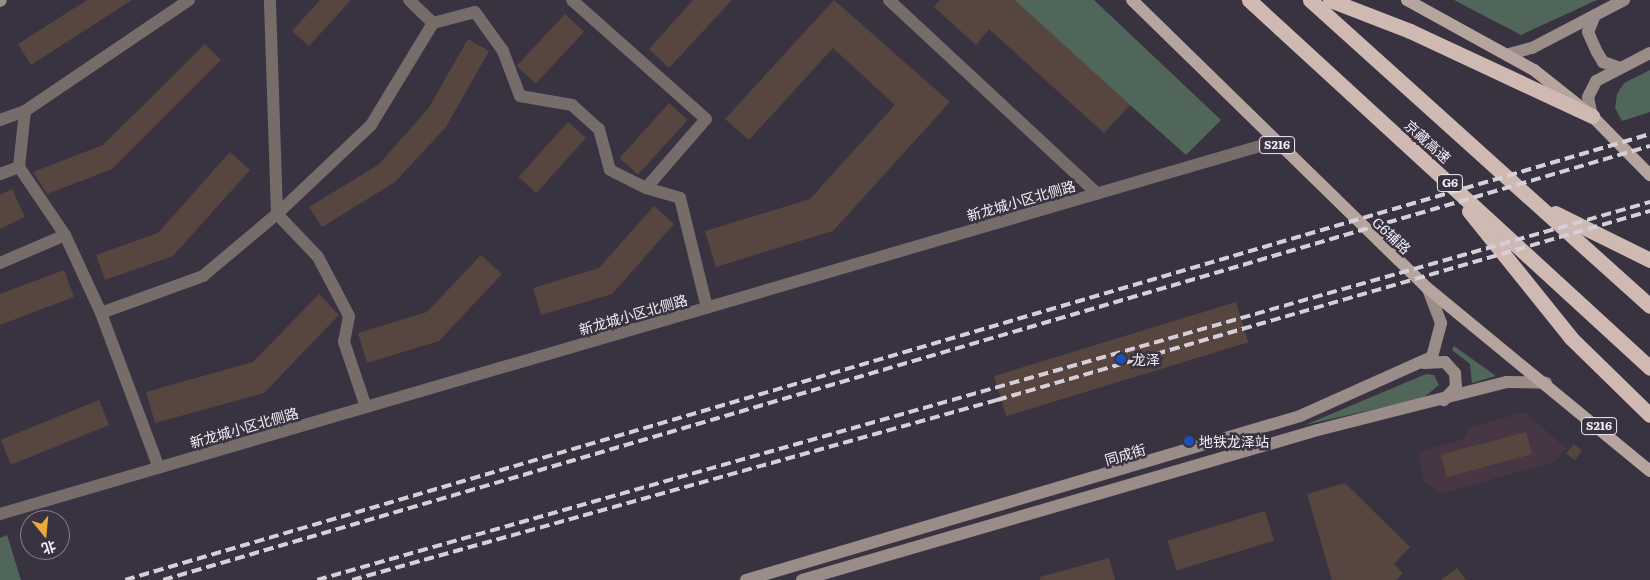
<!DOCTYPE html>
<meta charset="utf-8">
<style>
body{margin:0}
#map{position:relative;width:1650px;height:580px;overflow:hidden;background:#393240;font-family:Literata,"Noto Sans SC",serif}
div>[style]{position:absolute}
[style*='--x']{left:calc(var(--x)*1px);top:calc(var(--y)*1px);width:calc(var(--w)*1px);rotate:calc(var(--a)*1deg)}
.industrial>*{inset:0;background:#473744}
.green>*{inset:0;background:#51665b}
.building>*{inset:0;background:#57463f;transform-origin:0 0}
.minor>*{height:12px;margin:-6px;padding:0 6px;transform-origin:6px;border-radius:6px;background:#766d6b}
.secondary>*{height:12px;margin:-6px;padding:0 6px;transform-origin:6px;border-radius:6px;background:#9a8c88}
.primary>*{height:12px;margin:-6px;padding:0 6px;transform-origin:6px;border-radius:6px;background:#b6a49f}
.motorway>*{height:15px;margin:-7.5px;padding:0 7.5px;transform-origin:7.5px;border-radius:7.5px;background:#cfbab3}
.rail>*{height:4px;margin-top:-2px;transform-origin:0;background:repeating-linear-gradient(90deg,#d4cfd9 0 10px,transparent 0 15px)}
.dots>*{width:14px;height:14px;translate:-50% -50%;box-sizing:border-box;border:2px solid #393240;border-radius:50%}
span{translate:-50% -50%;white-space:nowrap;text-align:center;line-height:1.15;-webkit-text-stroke:5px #393240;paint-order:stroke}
.shield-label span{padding:1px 4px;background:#393240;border:1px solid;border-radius:4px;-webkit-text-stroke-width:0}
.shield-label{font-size:12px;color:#f2edf6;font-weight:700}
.street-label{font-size:14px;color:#f2edf6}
.poi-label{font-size:14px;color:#f2edf6}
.left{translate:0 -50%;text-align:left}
.north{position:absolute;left:20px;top:510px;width:50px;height:50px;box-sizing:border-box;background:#393240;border:1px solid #837d89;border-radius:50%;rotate:163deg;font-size:14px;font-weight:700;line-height:20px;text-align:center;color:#f2edf6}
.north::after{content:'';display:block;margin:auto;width:18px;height:22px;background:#eaaa39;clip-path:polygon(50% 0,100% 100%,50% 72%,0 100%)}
</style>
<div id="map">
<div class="industrial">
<div style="clip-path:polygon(1524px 412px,1566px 448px,1554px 462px,1440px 494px,1424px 481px,1418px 452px,1463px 439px,1469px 428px)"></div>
</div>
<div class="green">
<div style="clip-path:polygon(1012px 0,1094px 0,1221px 120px,1186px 155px)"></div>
<div style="clip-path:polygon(1454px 0,1597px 0,1521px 35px)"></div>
<div style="clip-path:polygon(1650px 70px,1650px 112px,1622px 121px,1615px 108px,1617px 94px,1624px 83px)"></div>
<div style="clip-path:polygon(1454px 346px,1496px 376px,1472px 383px,1470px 364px,1452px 350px)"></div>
<div style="clip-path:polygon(1426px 374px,1434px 375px,1439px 385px,1423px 398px,1305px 425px)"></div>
<div style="clip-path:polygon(7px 535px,21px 580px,0 580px,0 538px)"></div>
</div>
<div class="building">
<div style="clip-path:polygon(87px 0,132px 0,31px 65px,18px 44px)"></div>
<div style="clip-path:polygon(320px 0,351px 0,309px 46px,292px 31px)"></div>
<div style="clip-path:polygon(693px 0,732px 0,669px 68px,649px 49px)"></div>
<div style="clip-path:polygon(834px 0,950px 102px,833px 231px,716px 267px,705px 231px,810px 199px,895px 105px,833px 48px,749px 140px,725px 119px)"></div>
<div style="clip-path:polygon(940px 0,1015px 0,1130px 105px,1104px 133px,989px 29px,976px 45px,934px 7px)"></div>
<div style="left:565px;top:14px;width:26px;height:71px;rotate:43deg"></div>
<div style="clip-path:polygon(468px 39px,489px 51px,446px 127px,395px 182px,322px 227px,309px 207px,378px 165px,428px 109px)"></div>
<div style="clip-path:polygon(205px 44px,221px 60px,112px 169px,47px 194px,33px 172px,103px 145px)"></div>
<div style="left:669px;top:103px;width:25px;height:74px;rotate:42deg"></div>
<div style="left:568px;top:122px;width:24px;height:74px;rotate:42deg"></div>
<div style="clip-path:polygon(230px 152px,250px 170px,173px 256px,105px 280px,96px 255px,158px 233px)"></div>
<div style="clip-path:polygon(12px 189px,25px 217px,0 229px,0 195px)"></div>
<div style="clip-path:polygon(654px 206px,674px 224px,612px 294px,541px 315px,533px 288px,599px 268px)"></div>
<div style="clip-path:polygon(481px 255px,502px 274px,439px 341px,367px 363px,358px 333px,427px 312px)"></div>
<div style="clip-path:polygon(64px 270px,74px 297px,0 325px,0 294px)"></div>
<div style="clip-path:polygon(319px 294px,339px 315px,264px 393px,155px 423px,146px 392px,253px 362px)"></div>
<div style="left:1236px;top:302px;width:42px;height:253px;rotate:73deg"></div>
<div style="left:99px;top:400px;width:27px;height:106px;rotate:68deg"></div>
<div style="left:1526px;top:432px;width:23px;height:88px;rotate:75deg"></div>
<div style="left:1574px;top:444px;width:11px;height:12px;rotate:41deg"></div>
<div style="clip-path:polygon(1345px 483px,1410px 547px,1394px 564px,1403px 573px,1396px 580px,1332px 580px,1307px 494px)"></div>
<div style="left:1265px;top:511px;width:31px;height:102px;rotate:73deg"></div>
<div style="clip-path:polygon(1109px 558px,1115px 580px,1040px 580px,1040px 577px)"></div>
<div style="clip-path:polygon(1457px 568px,1466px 580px,1441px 580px)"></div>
</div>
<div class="minor">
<div style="--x:409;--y:0;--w:33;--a:44"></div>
<div style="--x:433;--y:23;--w:43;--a:-14.7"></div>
<div style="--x:475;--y:12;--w:48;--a:54.3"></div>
<div style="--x:503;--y:51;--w:48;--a:69.3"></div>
<div style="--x:520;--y:96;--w:53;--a:9.8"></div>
<div style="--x:572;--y:105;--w:36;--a:42"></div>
<div style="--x:599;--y:129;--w:42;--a:75"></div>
<div style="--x:610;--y:170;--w:40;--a:26.6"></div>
<div style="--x:646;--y:188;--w:91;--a:-49"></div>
<div style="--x:706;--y:119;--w:179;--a:-138.4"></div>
<div style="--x:889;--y:0;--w:284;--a:42.9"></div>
<div style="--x:0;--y:120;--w:27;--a:-20"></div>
<div style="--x:0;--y:174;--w:20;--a:-20"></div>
<div style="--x:646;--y:188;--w:35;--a:16"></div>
<div style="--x:680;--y:198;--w:113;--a:76.2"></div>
<div style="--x:65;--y:235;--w:82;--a:-124.1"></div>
<div style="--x:19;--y:167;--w:56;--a:-83.9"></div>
<div style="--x:25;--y:111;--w:198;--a:-34.1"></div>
<div style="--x:0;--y:263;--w:71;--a:-23.3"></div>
<div style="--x:65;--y:235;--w:86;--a:65.2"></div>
<div style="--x:101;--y:313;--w:165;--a:69.5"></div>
<div style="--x:101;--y:313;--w:109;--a:-19.9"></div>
<div style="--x:203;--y:276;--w:97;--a:-40"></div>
<div style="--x:277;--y:214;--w:214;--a:-91.9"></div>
<div style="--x:366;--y:407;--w:69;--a:-108.7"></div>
<div style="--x:344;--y:342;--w:26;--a:-79"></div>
<div style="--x:349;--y:316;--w:67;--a:-117.7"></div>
<div style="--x:318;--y:257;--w:59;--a:-133.6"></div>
<div style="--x:277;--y:214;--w:129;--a:-43.4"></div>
<div style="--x:371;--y:125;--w:119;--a:-58.7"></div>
<div style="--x:0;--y:514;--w:1327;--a:-16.28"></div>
</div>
<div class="secondary">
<div style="--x:0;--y:1;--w:1;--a:-45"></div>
<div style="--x:1595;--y:15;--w:18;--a:112"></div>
<div style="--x:1588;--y:32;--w:22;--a:66"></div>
<div style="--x:1597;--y:52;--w:12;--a:59"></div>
<div style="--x:1603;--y:62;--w:18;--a:19"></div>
<div style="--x:1509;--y:54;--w:24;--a:-15"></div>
<div style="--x:1532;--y:48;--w:104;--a:-27.6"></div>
<div style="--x:1592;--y:116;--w:19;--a:-102"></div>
<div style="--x:1588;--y:97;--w:18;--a:-63"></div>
<div style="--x:1596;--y:81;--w:61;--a:-27.4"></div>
<div style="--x:1424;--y:363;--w:21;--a:-3"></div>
<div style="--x:1445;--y:362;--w:15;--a:48"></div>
<div style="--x:1455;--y:373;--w:14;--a:86"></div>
<div style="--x:1456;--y:387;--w:18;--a:133"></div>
<div style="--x:746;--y:580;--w:578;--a:-16.49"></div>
<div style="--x:1300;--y:416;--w:145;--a:-24.1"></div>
<div style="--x:1432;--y:357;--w:35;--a:-75"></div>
<div style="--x:1441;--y:323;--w:34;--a:-111"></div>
<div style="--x:802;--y:580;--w:537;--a:-16.21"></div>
<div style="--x:1318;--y:430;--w:195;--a:-14.3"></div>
<div style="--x:1507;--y:382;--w:39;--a:1"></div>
</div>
<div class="primary">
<div style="--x:1132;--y:0;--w:411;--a:44.3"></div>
<div style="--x:1426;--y:287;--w:290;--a:39.4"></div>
<div style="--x:1407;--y:0;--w:145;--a:28.9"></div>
<div style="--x:1534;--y:70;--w:74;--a:38.4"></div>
<div style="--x:1592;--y:116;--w:83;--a:45.5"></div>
</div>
<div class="motorway">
<div style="--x:1249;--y:0;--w:544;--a:42.54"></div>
<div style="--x:1310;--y:0;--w:457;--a:42"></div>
<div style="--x:1330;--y:0;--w:86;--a:21.2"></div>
<div style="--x:1410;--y:31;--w:201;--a:25"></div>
<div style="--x:1469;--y:211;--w:163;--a:51.2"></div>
<div style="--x:1571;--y:338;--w:110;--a:44.3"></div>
<div style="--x:1555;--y:213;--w:106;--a:26.3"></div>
</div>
<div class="rail">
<div style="--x:125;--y:580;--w:1589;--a:-16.3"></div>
<div style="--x:163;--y:580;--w:1549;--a:-16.27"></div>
<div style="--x:317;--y:580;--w:1386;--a:-15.83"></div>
<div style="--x:352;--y:580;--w:670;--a:-15.59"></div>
<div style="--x:997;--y:400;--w:680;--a:-16.14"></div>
</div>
<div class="dots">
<div style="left:1121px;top:359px;background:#1a4fb4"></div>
<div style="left:1189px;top:441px;background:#1a4fb4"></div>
</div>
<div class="shield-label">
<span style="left:1277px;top:145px">S216</span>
<span style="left:1450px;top:183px">G6</span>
<span style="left:1599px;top:426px">S216</span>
</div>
<div class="street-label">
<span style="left:1428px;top:141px;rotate:42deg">京藏高速</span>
<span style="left:1021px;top:200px;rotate:-16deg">新龙城小区北侧路</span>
<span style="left:1392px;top:235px;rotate:43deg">G6辅路</span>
<span style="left:633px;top:314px;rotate:-16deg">新龙城小区北侧路</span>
<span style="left:244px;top:427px;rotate:-16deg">新龙城小区北侧路</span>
<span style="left:1125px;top:454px;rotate:-16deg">同成街</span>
</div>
<div class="poi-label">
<span class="left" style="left:1132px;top:359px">龙泽</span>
<span class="left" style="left:1199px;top:441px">地铁龙泽站</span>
</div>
<div class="north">北</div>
</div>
